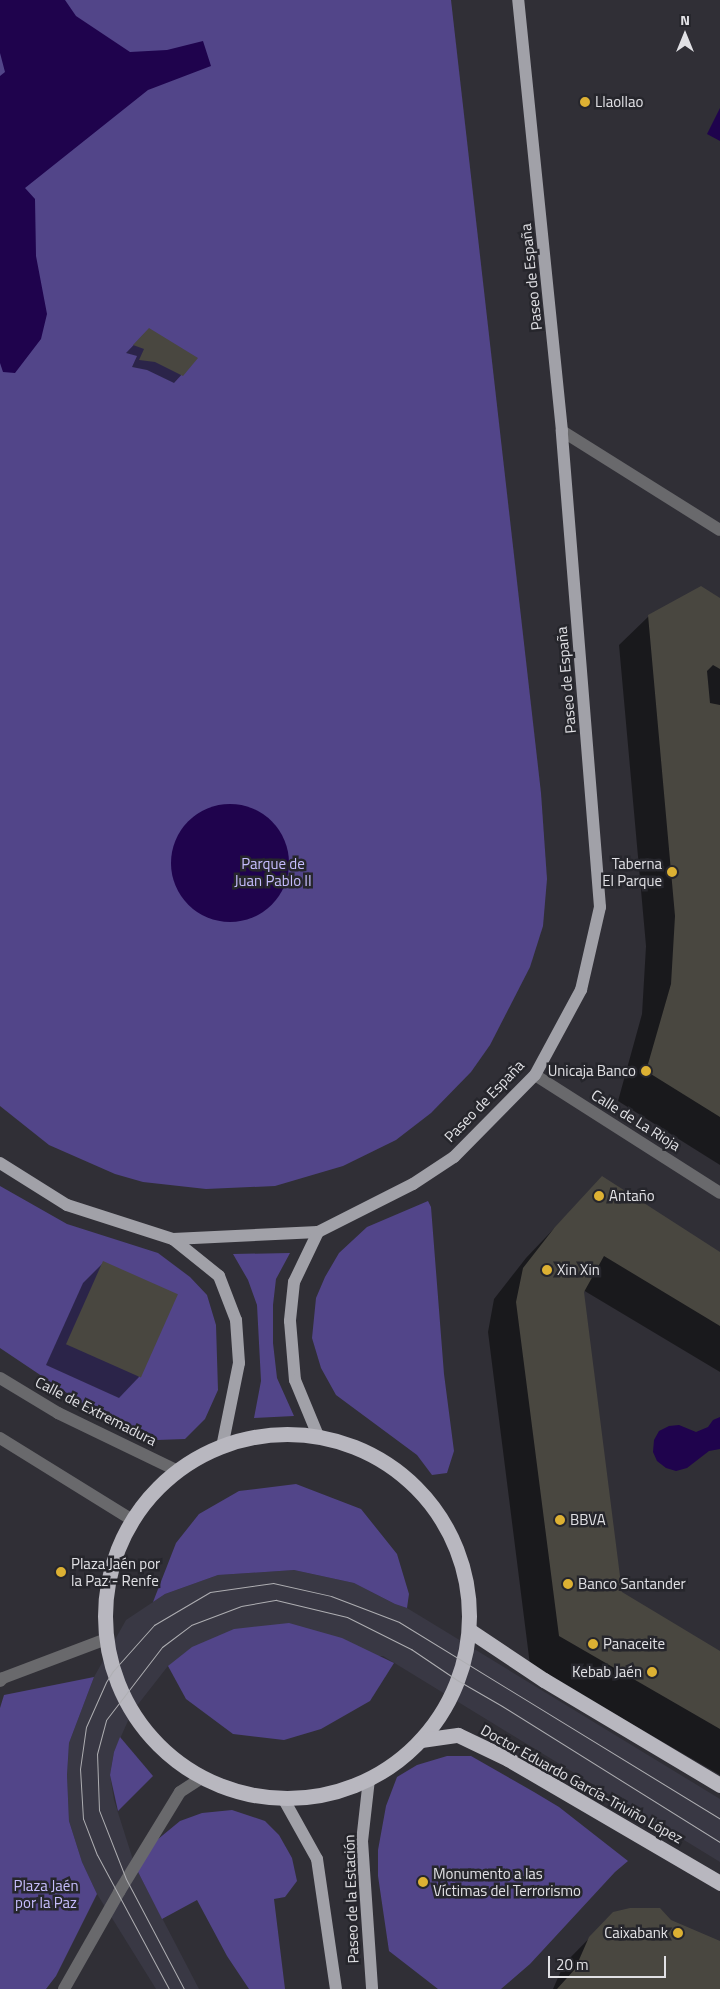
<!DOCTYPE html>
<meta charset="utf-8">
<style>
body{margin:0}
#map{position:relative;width:720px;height:1989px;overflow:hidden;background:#302f36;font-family:"Titillium Web",sans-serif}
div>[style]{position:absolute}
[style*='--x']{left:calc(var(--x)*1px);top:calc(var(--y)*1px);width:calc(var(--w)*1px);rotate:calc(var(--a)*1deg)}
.built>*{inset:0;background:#393844}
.green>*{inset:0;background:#524589}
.water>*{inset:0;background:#1f034d}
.round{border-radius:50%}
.shadow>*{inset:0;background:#0007}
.building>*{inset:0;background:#494740;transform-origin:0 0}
.street>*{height:12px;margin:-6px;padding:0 6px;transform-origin:6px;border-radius:6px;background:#69696c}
.primary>*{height:12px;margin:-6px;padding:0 6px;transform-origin:6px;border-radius:6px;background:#a1a1a8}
.highway>*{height:15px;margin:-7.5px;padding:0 7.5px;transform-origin:7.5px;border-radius:7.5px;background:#b8b7bf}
.highway>.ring{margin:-7.5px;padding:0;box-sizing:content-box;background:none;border:15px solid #b8b7bf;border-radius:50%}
.tram>*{height:1px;margin:-0.5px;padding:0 0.5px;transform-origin:0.5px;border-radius:0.5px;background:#aeaeb2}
.dots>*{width:14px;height:14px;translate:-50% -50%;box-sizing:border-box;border:2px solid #26262c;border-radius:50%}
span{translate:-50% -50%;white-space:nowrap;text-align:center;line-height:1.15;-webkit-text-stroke:5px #26262c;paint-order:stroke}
.poi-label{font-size:15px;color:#e1e1e5}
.left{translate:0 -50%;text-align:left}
.right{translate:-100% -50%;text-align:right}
.street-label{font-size:15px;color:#e1e1e5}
.park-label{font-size:15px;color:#c6bdfd}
.north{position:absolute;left:660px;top:10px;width:50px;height:50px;-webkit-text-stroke:4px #26262c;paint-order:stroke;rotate:0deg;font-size:14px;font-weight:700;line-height:20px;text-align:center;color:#e1e1e5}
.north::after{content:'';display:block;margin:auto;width:18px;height:22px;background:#e1e1e5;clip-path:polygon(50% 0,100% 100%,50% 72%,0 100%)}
.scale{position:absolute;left:548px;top:1956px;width:118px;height:22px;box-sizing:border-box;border:2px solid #e1e1e5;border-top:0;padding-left:6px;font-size:15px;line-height:18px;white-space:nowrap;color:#e1e1e5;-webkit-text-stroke:4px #26262c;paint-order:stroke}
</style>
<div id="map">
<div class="built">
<div style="clip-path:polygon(294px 1570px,354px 1583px,395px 1604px,407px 1608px,720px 1799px,720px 1862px,383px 1656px,168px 1666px,132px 1712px,114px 1752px,110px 1775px,114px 1800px,135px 1866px,199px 1989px,156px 1989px,97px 1894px,82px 1862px,69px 1821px,67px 1775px,69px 1743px,94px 1677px,126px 1620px,165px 1594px,218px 1575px)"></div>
</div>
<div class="green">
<div style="clip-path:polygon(0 0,451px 0,541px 793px,547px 879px,543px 926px,530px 967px,490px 1045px,471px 1072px,431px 1113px,396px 1140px,343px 1166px,275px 1186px,206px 1189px,143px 1182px,115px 1174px,49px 1145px,0 1106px)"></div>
<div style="clip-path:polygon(0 1186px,67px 1224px,158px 1253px,190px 1277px,207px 1295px,216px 1325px,218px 1390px,205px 1419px,185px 1439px,157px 1440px,133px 1429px,85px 1405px,0 1348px)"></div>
<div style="clip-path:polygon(428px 1201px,431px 1207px,444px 1374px,454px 1451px,447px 1473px,432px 1475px,417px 1455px,336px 1395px,321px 1368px,312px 1338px,316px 1298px,325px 1277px,339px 1253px,367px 1227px)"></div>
<div style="clip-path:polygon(290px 1253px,276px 1279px,273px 1305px,273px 1343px,277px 1378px,294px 1416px,254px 1418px,261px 1381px,257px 1305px,248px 1280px,233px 1254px)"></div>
<div style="clip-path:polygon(296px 1484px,361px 1509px,397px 1554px,409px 1594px,407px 1608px,395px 1604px,354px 1583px,294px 1570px,218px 1575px,165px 1594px,153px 1602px,176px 1543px,199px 1514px,239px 1491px)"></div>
<div style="clip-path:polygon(289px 1623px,342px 1638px,394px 1663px,370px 1701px,321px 1729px,284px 1740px,233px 1734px,186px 1699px,168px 1666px,192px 1647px,234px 1629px)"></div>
<div style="clip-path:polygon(94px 1677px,69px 1743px,67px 1775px,69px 1821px,82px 1862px,97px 1894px,56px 1976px,46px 1989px,0 1989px,0 1708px,4px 1695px)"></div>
<div style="clip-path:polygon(120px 1737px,153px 1776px,118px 1811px,110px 1775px,114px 1752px)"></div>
<div style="clip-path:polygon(447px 1756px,471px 1756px,534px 1792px,559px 1807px,628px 1861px,615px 1872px,530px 1964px,501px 1989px,438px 1989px,389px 1951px,378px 1876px,378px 1850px,386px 1806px,397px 1777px,417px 1765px)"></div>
<div style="clip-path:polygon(232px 1810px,265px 1821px,279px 1835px,292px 1858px,297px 1881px,285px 1897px,274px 1899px,285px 1989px,249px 1989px,227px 1956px,197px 1900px,162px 1919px,135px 1866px,146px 1849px,180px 1821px,202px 1813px)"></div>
</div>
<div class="water">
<div style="clip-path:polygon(0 0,65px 0,76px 16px,130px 52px,167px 50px,203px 41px,211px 66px,148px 90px,25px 188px,35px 199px,36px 256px,47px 314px,41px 339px,15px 373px,3px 372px,0 363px,0 76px,5px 72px,0 53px)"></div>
<div style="clip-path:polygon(720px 108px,720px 141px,707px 134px)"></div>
<div class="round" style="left:171px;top:804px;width:118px;height:118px"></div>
<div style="clip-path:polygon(720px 1417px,720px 1449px,709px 1451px,687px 1468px,676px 1471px,666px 1468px,657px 1461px,653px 1452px,654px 1440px,659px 1431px,669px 1426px,679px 1425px,696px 1432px,708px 1427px,713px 1420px)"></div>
</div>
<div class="shadow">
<div style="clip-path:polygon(149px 329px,196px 359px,174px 383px,147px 370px,132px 367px,137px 356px,126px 353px)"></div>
<div style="clip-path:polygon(720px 599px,720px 1165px,618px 1101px,642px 1014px,646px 946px,619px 645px,649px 616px)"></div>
<div style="clip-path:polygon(602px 1178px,720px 1253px,720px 1372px,583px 1290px,620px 1593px,720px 1653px,720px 1775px,530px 1665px,488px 1332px,494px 1299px,526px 1258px)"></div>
<div style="clip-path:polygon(104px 1262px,139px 1377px,119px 1398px,46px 1365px,83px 1283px)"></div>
<div style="clip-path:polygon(614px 1913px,670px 1921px,720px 1942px,720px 1989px,553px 1989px,564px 1964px)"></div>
</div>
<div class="building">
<div style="clip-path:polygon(149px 328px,198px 358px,183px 376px,155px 362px,139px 360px,144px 349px,133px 345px)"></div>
<div style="clip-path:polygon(701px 586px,720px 598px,720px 669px,713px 665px,707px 671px,710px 703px,720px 705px,720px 1117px,646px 1071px,671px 984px,675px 916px,648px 615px)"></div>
<div style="clip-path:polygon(602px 1176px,720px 1252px,720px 1326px,604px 1256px,584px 1292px,622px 1592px,720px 1651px,720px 1729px,559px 1636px,516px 1302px,523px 1268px,555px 1227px)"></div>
<div style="left:103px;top:1261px;width:82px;height:91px;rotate:24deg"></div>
<div style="clip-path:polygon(630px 1908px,660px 1908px,671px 1920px,720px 1941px,720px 1989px,557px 1989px,575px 1969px,589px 1937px,613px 1912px)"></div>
</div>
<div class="street">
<div style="--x:562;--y:431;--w:186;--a:32.1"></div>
<div style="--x:535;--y:1075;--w:219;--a:32.5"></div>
<div style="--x:0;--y:1378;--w:68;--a:31.1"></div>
<div style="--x:58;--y:1413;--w:133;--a:25.8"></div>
<div style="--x:0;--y:1438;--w:155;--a:31.8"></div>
<div style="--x:0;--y:1681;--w:4;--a:-45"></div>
<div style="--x:3;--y:1678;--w:110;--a:-20.7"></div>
<div style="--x:64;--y:1989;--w:112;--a:-60.4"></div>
<div style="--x:119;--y:1892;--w:117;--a:-58.6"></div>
<div style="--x:180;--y:1792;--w:27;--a:-33"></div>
</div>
<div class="primary">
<div style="--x:0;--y:1163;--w:79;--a:32.1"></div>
<div style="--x:67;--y:1205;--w:111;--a:17.8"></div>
<div style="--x:173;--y:1239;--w:145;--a:-2.8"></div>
<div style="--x:318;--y:1232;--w:106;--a:-26.8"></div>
<div style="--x:413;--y:1184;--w:49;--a:-33.4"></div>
<div style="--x:454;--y:1157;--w:115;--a:-45.4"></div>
<div style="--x:535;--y:1075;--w:97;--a:-61.6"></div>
<div style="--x:581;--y:990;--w:85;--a:-77.1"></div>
<div style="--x:600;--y:907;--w:478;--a:-94.6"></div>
<div style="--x:562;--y:431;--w:433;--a:-95.8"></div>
<div style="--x:318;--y:1232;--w:55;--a:115.6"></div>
<div style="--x:294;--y:1282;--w:39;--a:96"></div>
<div style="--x:290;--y:1321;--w:59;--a:85.2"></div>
<div style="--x:295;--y:1380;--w:63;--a:67.5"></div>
<div style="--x:173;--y:1239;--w:59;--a:38.8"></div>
<div style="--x:219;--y:1276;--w:47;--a:68.9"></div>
<div style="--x:236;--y:1320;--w:43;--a:86"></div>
<div style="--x:239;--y:1363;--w:86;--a:101.4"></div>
<div style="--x:369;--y:1779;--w:62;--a:96.4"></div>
<div style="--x:362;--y:1841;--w:148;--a:86.1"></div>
<div style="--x:283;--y:1798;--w:70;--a:60.9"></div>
<div style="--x:317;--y:1859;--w:131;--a:81.7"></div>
</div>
<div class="highway">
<div class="ring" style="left:105px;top:1434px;width:349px;height:349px"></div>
<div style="--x:469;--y:1630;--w:90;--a:33.7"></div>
<div style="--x:544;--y:1680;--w:205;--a:30.8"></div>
<div style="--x:421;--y:1740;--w:37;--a:-8"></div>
<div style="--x:458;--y:1735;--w:55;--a:25.6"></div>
<div style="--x:508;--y:1759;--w:246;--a:30.3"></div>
</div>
<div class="tram">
<div style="--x:169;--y:1989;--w:152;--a:-118.2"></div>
<div style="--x:97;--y:1855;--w:39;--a:-111"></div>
<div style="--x:83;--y:1819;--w:50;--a:-93.4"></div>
<div style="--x:80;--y:1769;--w:42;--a:-81.9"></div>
<div style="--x:86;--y:1727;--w:49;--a:-66"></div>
<div style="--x:106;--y:1682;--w:13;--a:-58"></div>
<div style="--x:113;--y:1671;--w:62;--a:-48.3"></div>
<div style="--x:154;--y:1625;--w:65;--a:-30.5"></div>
<div style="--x:210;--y:1592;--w:64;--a:-8.1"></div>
<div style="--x:273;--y:1583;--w:59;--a:12.6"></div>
<div style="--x:331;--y:1596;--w:73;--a:20.9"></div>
<div style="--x:399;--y:1622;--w:377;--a:31.5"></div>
<div style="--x:184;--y:1989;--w:124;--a:-117.8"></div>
<div style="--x:126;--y:1879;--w:74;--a:-111.4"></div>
<div style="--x:99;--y:1810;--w:56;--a:-92"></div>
<div style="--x:97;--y:1754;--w:35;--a:-75"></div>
<div style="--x:106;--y:1720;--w:92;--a:-52.5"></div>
<div style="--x:162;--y:1647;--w:36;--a:-37"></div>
<div style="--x:191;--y:1625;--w:53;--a:-20.8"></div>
<div style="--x:241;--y:1606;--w:36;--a:-10"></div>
<div style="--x:276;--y:1600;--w:73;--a:13.5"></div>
<div style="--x:347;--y:1617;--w:72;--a:26.6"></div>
<div style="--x:411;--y:1649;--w:55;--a:34"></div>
<div style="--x:457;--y:1680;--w:52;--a:30"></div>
<div style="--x:502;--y:1706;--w:257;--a:32"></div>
</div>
<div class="dots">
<div style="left:585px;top:102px;background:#ddb133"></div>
<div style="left:672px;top:872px;background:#ddb133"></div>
<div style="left:646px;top:1071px;background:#ddb133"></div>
<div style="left:599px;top:1196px;background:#ddb133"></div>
<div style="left:547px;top:1270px;background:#ddb133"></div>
<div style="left:560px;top:1520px;background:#ddb133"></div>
<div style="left:61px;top:1572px;background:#ddb133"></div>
<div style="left:568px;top:1584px;background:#ddb133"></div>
<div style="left:593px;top:1644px;background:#ddb133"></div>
<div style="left:652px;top:1672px;background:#ddb133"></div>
<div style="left:423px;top:1882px;background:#ddb133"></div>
<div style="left:678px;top:1933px;background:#ddb133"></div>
</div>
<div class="poi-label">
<span class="left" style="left:595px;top:102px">Llaollao</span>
<span class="right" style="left:662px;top:872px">Taberna<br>El Parque</span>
<span class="right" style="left:636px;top:1071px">Unicaja Banco</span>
<span class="left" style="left:609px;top:1196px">Antaño</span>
<span class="left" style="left:557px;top:1270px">Xin Xin</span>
<span class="left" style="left:570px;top:1520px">BBVA</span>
<span class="left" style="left:71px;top:1572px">Plaza Jaén por<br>la Paz - Renfe</span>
<span class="left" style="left:578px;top:1584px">Banco Santander</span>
<span class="left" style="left:603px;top:1644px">Panaceite</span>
<span class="right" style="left:642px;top:1672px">Kebab Jaén</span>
<span class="left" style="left:433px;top:1882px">Monumento a las<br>Víctimas del Terrorismo</span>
<span class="right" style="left:668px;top:1933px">Caixabank</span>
</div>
<div class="street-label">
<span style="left:531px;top:277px;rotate:-96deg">Paseo de España</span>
<span style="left:566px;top:680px;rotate:-95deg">Paseo de España</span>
<span style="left:484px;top:1101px;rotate:-46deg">Paseo de España</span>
<span style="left:636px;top:1120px;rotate:32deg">Calle de La Rioja</span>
<span style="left:96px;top:1411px;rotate:27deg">Calle de Extremadura</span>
<span style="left:582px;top:1784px;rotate:29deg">Doctor Eduardo García-Triviño López</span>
<span style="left:351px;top:1899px;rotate:-92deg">Paseo de la Estación</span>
</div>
<div class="park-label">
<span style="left:273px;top:872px">Parque de<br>Juan Pablo II</span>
<span style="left:46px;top:1894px">Plaza Jaén<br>por la Paz</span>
</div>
<div class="north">N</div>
<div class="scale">20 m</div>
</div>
